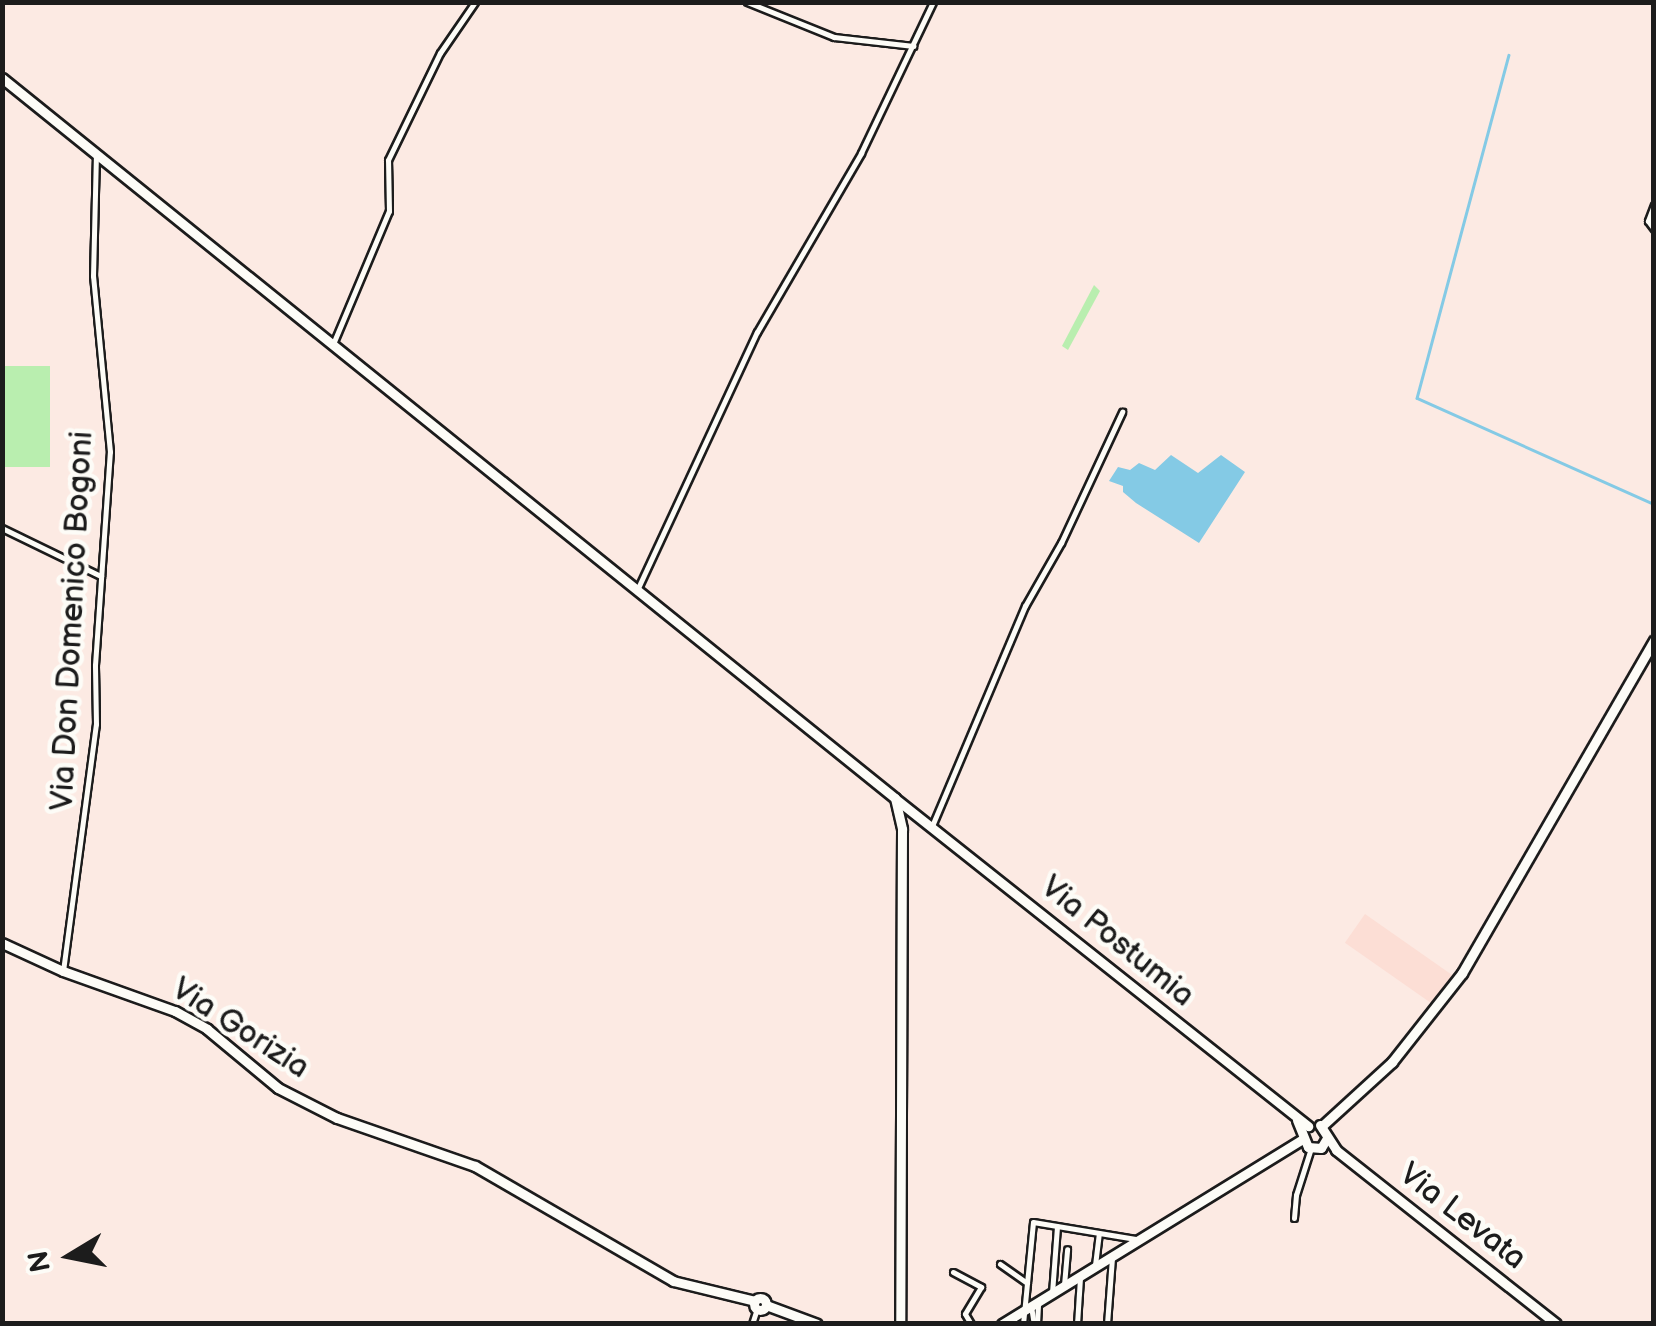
<!DOCTYPE html>
<style>
body{margin:0}
#map{position:relative;width:1656px;height:1326px;overflow:hidden;background:#fceae3;font-family:"Balsamiq Sans",sans-serif}
div>[style]{position:absolute}
[style*='--x']{left:calc(var(--x)*1px);top:calc(var(--y)*1px);width:calc(var(--w)*1px);rotate:calc(var(--a)*1deg)}
.built>*{inset:0;background:#fcded5;transform-origin:0 0}
.green>*{inset:0;background:#b9eeaf;transform-origin:0 0}
.water>*{inset:0;background:#84cae5}
.stream>*{height:2.5px;margin:-1.25px;padding:0 1.25px;transform-origin:1.25px;border-radius:1.25px;background:#84cae5}
.roads{filter:drop-shadow(2px 0 #1c1c1c) drop-shadow(-2px 0 #1c1c1c) drop-shadow(0 2px #1c1c1c) drop-shadow(0 -2px #1c1c1c)}
.street>*{height:5px;margin:-2.5px;padding:0 2.5px;transform-origin:2.5px;border-radius:2.5px;background:#fdfcf7}
.secondary>*{height:9px;margin:-4.5px;padding:0 4.5px;transform-origin:4.5px;border-radius:4.5px;background:#fdfcf7}
.secondary>.ring{margin:-4.5px;padding:0;box-sizing:content-box;background:none;border:9px solid #fdfcf7;border-radius:50%}
span{translate:-50% -50%;white-space:nowrap;text-align:center;line-height:1.15;-webkit-text-stroke:9px #fdfcf7;paint-order:stroke}
.street-label{font-size:32px;color:#1c1c1c}
.frame{position:absolute;inset:0;border:5px solid #1c1c1c;pointer-events:none}
.north{position:absolute;left:20px;top:1206px;width:100px;height:100px;-webkit-text-stroke:8px #fdfcf7;paint-order:stroke;rotate:260deg;font-size:28px;font-weight:700;line-height:40px;text-align:center;color:#1c1c1c}
.north::after{content:'';display:block;margin:auto;width:35px;height:45px;background:#1c1c1c;clip-path:polygon(50% 0,100% 100%,50% 72%,0 100%)}
</style>
<div id="map">
<div class="built">
<div style="left:1365px;top:914px;width:109px;height:35px;rotate:35deg"></div>
</div>
<div class="green">
<div style="clip-path:polygon(1094px 285px,1100px 291px,1068px 350px,1062px 346px)"></div>
<div style="left:3px;top:366px;width:47px;height:101px"></div>
</div>
<div class="water">
<div style="clip-path:polygon(1171px 455px,1198px 473px,1221px 455px,1245px 472px,1199px 543px,1136px 503px,1123px 492px,1123px 486px,1109px 481px,1118px 467px,1130px 470px,1139px 463px,1155px 470px)"></div>
</div>
<div class="stream">
<div style="--x:1509;--y:55;--w:355;--a:105"></div>
<div style="--x:1417;--y:398;--w:260;--a:24.1"></div>
</div>
<div class="roads">
<div class="street">
<div style="--x:747;--y:2;--w:94;--a:21.9"></div>
<div style="--x:834;--y:37;--w:80;--a:6.5"></div>
<div style="--x:1654;--y:205;--w:17;--a:111"></div>
<div style="--x:1648;--y:221;--w:10;--a:53"></div>
<div style="--x:333;--y:344;--w:144;--a:-67.2"></div>
<div style="--x:389;--y:211;--w:51;--a:-91.1"></div>
<div style="--x:388;--y:160;--w:119;--a:-64.1"></div>
<div style="--x:440;--y:53;--w:62;--a:-55.5"></div>
<div style="--x:2;--y:528;--w:110;--a:25.9"></div>
<div style="--x:638;--y:588;--w:282;--a:-65.1"></div>
<div style="--x:757;--y:332;--w:207;--a:-59.8"></div>
<div style="--x:861;--y:153;--w:167;--a:-64.5"></div>
<div style="--x:932;--y:826;--w:239;--a:-67.1"></div>
<div style="--x:1025;--y:606;--w:73;--a:-60.3"></div>
<div style="--x:1061;--y:543;--w:145;--a:-65"></div>
<div style="--x:63;--y:971;--w:249;--a:-82.4"></div>
<div style="--x:96;--y:724;--w:59;--a:-91"></div>
<div style="--x:95;--y:665;--w:214;--a:-86"></div>
<div style="--x:110;--y:452;--w:177;--a:-95.5"></div>
<div style="--x:93;--y:276;--w:120;--a:-88.6"></div>
<div style="--x:1294;--y:1218;--w:23;--a:-85"></div>
<div style="--x:1296;--y:1195;--w:49;--a:-72.3"></div>
<div style="--x:1000;--y:1264;--w:33;--a:35"></div>
<div style="--x:1095;--y:1265;--w:32;--a:-83"></div>
<div style="--x:953;--y:1272;--w:32;--a:28"></div>
<div style="--x:981;--y:1287;--w:31;--a:121"></div>
<div style="--x:965;--y:1314;--w:12;--a:59"></div>
<div style="--x:1064;--y:1285;--w:36;--a:-85"></div>
<div style="--x:1052;--y:1293;--w:67;--a:-85.7"></div>
<div style="--x:1031;--y:1306;--w:18;--a:81"></div>
<div style="--x:752;--y:1324;--w:16;--a:-72"></div>
<div style="--x:1023;--y:1324;--w:102;--a:-84.4"></div>
<div style="--x:1033;--y:1222;--w:104;--a:9.4"></div>
<div style="--x:1037;--y:1324;--w:20;--a:-87"></div>
<div style="--x:1077;--y:1324;--w:47;--a:-86.3"></div>
<div style="--x:1107;--y:1324;--w:67;--a:-85.7"></div>
</div>
<div class="secondary">
<div style="--x:2;--y:78;--w:1147;--a:38.88"></div>
<div style="--x:895;--y:798;--w:32;--a:77"></div>
<div style="--x:902;--y:829;--w:495;--a:90.2"></div>
<div style="--x:897;--y:800;--w:525;--a:38.42"></div>
<div style="--x:2;--y:943;--w:67;--a:24.7"></div>
<div style="--x:63;--y:971;--w:119;--a:19.7"></div>
<div style="--x:175;--y:1011;--w:37;--a:29"></div>
<div style="--x:207;--y:1029;--w:92;--a:39.7"></div>
<div style="--x:278;--y:1088;--w:66;--a:27"></div>
<div style="--x:337;--y:1118;--w:146;--a:19.2"></div>
<div style="--x:475;--y:1166;--w:229;--a:30.1"></div>
<div style="--x:673;--y:1281;--w:84;--a:13.7"></div>
<div style="--x:1297;--y:1120;--w:29;--a:68"></div>
<div style="--x:1308;--y:1147;--w:13;--a:4"></div>
<div style="--x:1321;--y:1148;--w:12;--a:-59"></div>
<div style="--x:1320;--y:1125;--w:30;--a:57"></div>
<div style="--x:1336;--y:1150;--w:280;--a:38.3"></div>
<div style="--x:1322;--y:1126;--w:95;--a:-42.4"></div>
<div style="--x:1392;--y:1062;--w:113;--a:-51.8"></div>
<div style="--x:1462;--y:973;--w:384;--a:-60"></div>
<div class="ring" style="left:754px;top:1298px;width:3px;height:3px"></div>
<div style="--x:766;--y:1305;--w:54;--a:20.4"></div>
<div style="--x:1002;--y:1324;--w:353;--a:-31.6"></div>
</div>
</div>
<div class="street-label">
<span style="left:73px;top:621px;rotate:-87deg">Via Don Domenico Bogoni</span>
<span style="left:1117px;top:942px;rotate:39deg">Via Postumia</span>
<span style="left:240px;top:1029px;rotate:33deg">Via Gorizia</span>
<span style="left:1462px;top:1217px;rotate:38deg">Via Levata</span>
</div>
<div class="frame"></div>
<div class="north">N</div>
</div>
